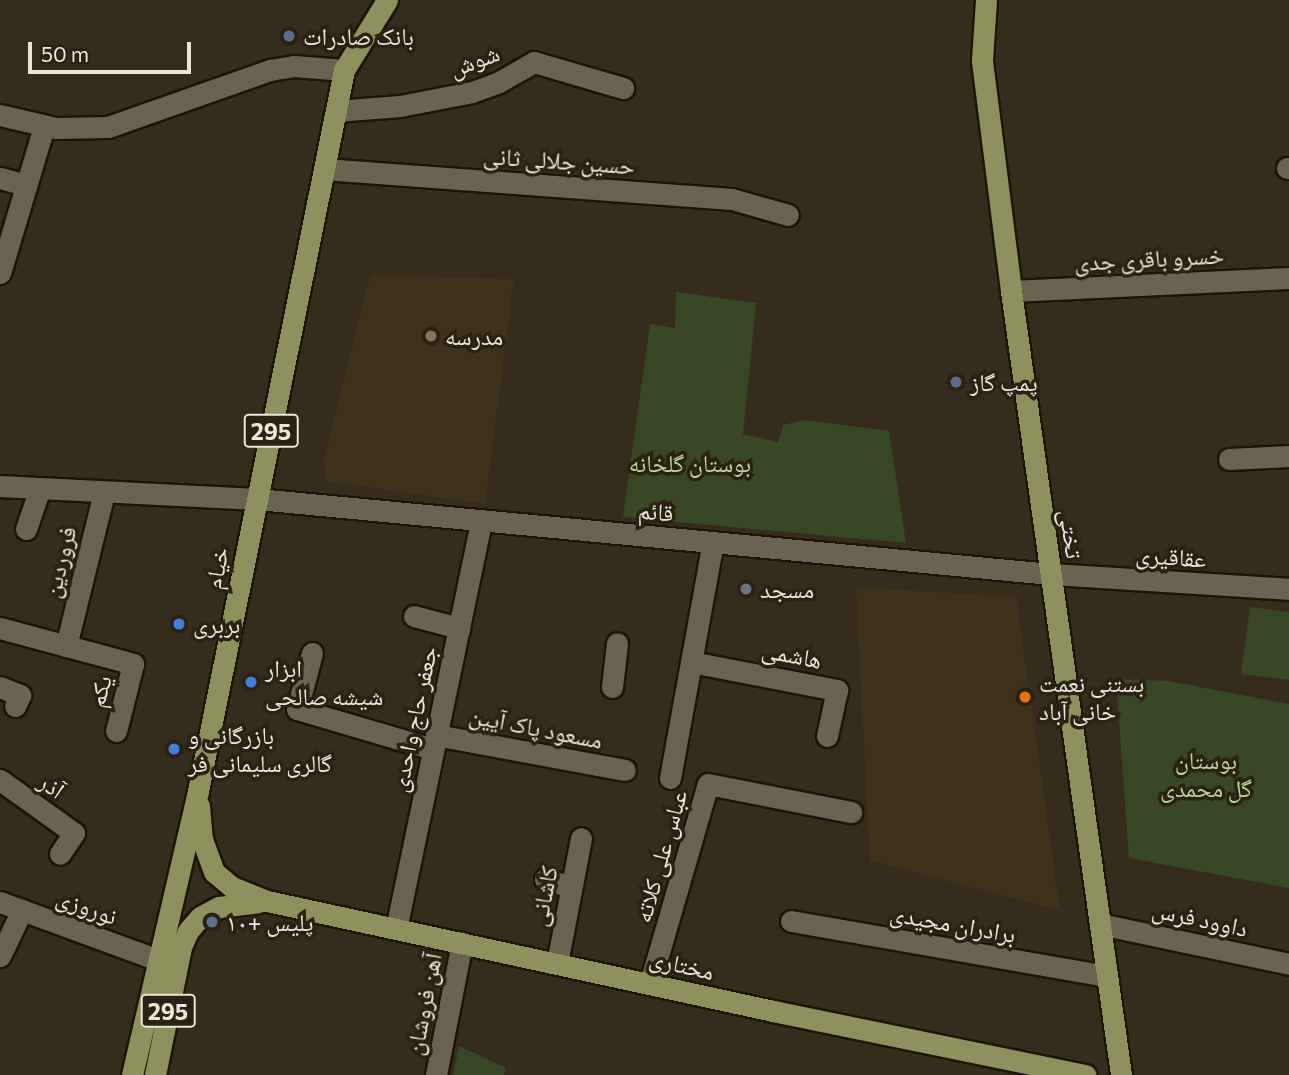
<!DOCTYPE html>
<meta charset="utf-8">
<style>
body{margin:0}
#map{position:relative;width:1289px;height:1075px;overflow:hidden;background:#352c1d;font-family:Commissioner,"Noto Naskh Arabic",sans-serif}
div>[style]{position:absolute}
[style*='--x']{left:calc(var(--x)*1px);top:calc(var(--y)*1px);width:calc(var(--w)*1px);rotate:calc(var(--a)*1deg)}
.built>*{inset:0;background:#3e321c}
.green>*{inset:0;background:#384725}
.roads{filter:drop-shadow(2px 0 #1d1406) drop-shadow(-2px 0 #1d1406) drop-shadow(0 2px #1d1406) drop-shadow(0 -2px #1d1406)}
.minor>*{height:21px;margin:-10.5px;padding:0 10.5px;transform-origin:10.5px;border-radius:10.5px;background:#6c6251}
.major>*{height:21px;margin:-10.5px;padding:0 10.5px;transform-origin:10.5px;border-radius:10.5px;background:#8e905e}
.dots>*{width:19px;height:19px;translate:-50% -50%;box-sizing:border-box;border:4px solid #2b2213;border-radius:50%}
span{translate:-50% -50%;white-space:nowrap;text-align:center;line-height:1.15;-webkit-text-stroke:7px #2b2213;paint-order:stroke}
.shield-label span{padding:2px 5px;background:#2b2213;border:2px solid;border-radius:5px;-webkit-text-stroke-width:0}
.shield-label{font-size:23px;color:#ebe5db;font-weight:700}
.poi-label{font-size:24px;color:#ebe5db}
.left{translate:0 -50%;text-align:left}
.street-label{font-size:24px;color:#ebe5db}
.park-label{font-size:24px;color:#b8d596}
.scale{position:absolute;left:28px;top:42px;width:163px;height:32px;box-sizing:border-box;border:4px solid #ebe5db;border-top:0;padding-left:9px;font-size:21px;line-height:24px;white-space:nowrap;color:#ebe5db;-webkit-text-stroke:5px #2b2213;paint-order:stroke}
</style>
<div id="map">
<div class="built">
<div style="clip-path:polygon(370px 275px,514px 279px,485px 504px,326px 481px,324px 461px)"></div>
<div style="clip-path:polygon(856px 587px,1016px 597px,1060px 910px,870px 861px)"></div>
</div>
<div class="green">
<div style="clip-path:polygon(676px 292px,756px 303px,743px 434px,778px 442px,783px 425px,805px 420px,889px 431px,906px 543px,623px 517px,650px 324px,675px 328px)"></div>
<div style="clip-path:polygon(1250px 607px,1289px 612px,1289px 680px,1241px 674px)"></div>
<div style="clip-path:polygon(1116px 679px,1168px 681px,1289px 704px,1289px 888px,1129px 858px)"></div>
<div style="clip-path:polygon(459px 1046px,506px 1068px,504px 1075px,453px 1075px)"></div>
</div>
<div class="roads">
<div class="minor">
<div style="--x:336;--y:111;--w:64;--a:-4.5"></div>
<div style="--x:400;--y:106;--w:73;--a:-11"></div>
<div style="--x:472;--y:92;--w:29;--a:-20"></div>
<div style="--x:499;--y:82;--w:40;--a:-29.7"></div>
<div style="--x:534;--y:62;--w:93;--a:16.3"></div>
<div style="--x:0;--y:115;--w:57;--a:13.1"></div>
<div style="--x:56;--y:128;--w:52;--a:-1.1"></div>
<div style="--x:108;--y:127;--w:172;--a:-19.4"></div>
<div style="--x:270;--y:70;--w:24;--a:-9"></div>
<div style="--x:294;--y:66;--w:50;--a:4.6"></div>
<div style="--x:1287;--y:168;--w:2;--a:0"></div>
<div style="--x:324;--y:169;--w:409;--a:4.2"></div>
<div style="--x:732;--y:199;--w:58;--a:15.9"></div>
<div style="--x:0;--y:178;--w:27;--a:15"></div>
<div style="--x:0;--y:273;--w:153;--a:-73.3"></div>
<div style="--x:1011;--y:291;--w:278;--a:-2.7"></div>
<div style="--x:1229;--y:459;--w:60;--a:-2.9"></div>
<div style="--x:0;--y:486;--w:257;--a:2.9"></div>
<div style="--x:257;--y:499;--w:798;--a:5.4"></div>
<div style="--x:1051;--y:574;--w:238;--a:3.6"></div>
<div style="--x:26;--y:529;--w:43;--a:-71.1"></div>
<div style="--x:414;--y:616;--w:47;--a:14.9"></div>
<div style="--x:0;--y:628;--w:138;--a:15.1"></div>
<div style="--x:133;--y:664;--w:69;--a:104.2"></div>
<div style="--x:66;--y:646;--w:159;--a:-76.1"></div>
<div style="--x:312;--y:653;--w:58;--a:105"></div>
<div style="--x:297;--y:709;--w:142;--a:16.4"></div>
<div style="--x:691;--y:662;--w:149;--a:10.9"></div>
<div style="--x:837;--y:690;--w:47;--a:102.3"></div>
<div style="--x:0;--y:687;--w:22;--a:22"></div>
<div style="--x:20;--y:695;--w:12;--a:114"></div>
<div style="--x:612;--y:687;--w:44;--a:-83.5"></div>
<div style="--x:436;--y:735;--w:192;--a:10.5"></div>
<div style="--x:670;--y:778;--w:240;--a:-79.7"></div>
<div style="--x:0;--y:780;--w:91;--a:35.6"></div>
<div style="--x:74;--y:833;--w:25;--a:124"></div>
<div style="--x:545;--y:879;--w:27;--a:17"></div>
<div style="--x:0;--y:902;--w:166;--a:20.1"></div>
<div style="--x:791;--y:921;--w:321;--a:9.9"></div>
<div style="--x:1100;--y:924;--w:193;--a:11.9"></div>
<div style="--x:396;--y:929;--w:417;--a:-78.2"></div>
<div style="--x:0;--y:956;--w:51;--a:-64.4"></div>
<div style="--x:557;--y:963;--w:127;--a:-79.1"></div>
<div style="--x:650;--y:983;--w:207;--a:-73.8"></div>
<div style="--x:708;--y:784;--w:146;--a:11.1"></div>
<div style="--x:436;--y:1075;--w:135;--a:-78.9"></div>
</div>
<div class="major">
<div style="--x:986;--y:0;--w:61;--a:93.8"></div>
<div style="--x:982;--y:61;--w:232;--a:82.8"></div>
<div style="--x:1011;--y:291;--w:792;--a:82.01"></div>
<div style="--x:199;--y:806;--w:33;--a:85"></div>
<div style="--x:202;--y:839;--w:35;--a:70"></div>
<div style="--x:214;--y:872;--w:23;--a:40"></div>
<div style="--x:232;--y:887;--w:38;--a:22"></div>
<div style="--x:267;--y:901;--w:518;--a:12.26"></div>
<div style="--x:773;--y:1011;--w:319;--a:11.6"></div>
<div style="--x:132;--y:1075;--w:292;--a:-76.9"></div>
<div style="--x:198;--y:791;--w:736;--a:-78.55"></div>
<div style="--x:344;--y:70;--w:82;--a:-58.4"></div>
<div style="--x:155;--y:1075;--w:131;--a:-78.5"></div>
<div style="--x:181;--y:947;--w:17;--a:-66"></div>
<div style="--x:188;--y:931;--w:18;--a:-49"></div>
<div style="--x:200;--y:917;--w:21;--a:-28"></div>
<div style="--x:219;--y:907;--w:39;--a:-7"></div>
</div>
</div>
<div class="dots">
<div style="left:289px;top:36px;background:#5c6f8a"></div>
<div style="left:431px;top:336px;background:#8d6e63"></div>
<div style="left:956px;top:382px;background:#5c6f8a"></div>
<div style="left:746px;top:589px;background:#6b7280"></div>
<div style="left:179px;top:624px;background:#3f7fe0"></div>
<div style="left:251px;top:682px;background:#3f7fe0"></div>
<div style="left:1025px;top:697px;background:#e8710a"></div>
<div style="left:174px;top:749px;background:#3f7fe0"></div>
<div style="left:212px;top:922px;background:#5c6f8a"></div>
</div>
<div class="shield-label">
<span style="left:271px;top:431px">295</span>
<span style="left:168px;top:1011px">295</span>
</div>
<div class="poi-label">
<span class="left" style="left:303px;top:36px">بانک صادرات</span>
<span class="left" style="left:445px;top:336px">مدرسه</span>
<span class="left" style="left:970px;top:382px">پمپ گاز</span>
<span class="left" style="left:760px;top:589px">مسجد</span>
<span class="left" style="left:193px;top:624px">بربری</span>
<span class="left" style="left:265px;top:682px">ابزار<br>شیشه صالحی</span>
<span class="left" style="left:1039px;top:697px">بستنی نعمت<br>خانی آباد</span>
<span class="left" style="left:188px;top:749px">بازرگانی و<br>گالری سلیمانی فر</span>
<span class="left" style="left:226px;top:922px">پلیس +۱۰</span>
</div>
<div class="street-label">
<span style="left:474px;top:60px;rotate:-20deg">شوش</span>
<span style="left:559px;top:160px;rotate:4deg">حسین جلالی ثانی</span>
<span style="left:1149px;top:258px;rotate:-3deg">خسرو باقری جدی</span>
<span style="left:656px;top:511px;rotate:5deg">قائم</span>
<span style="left:1072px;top:534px;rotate:82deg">تختی</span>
<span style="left:1171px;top:556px;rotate:4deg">عقاقیری</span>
<span style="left:59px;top:562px;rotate:-76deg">فروردین</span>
<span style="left:216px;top:568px;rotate:-79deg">خیام</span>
<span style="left:792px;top:654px;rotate:11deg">هاشمی</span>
<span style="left:99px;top:691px;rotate:-75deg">یکم</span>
<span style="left:413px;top:719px;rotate:-78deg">جعفر حاج واحدی</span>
<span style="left:536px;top:727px;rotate:11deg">مسعود پاک آیین</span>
<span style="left:52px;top:785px;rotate:35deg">آذر</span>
<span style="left:660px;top:856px;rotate:-74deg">عباس علی کلاته</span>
<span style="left:543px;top:896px;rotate:-79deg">کاشانی</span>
<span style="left:87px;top:906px;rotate:20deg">نوروزی</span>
<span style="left:1200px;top:918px;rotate:12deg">داوود فرس</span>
<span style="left:953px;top:923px;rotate:10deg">برادران مجیدی</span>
<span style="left:682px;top:964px;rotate:13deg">مختاری</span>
<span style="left:423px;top:1004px;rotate:-79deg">آهن فروشان</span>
</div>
<div class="park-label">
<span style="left:690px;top:463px">بوستان گلخانه</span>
<span style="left:1206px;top:774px">بوستان<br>گل محمدی</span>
</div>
<div class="scale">50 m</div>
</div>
